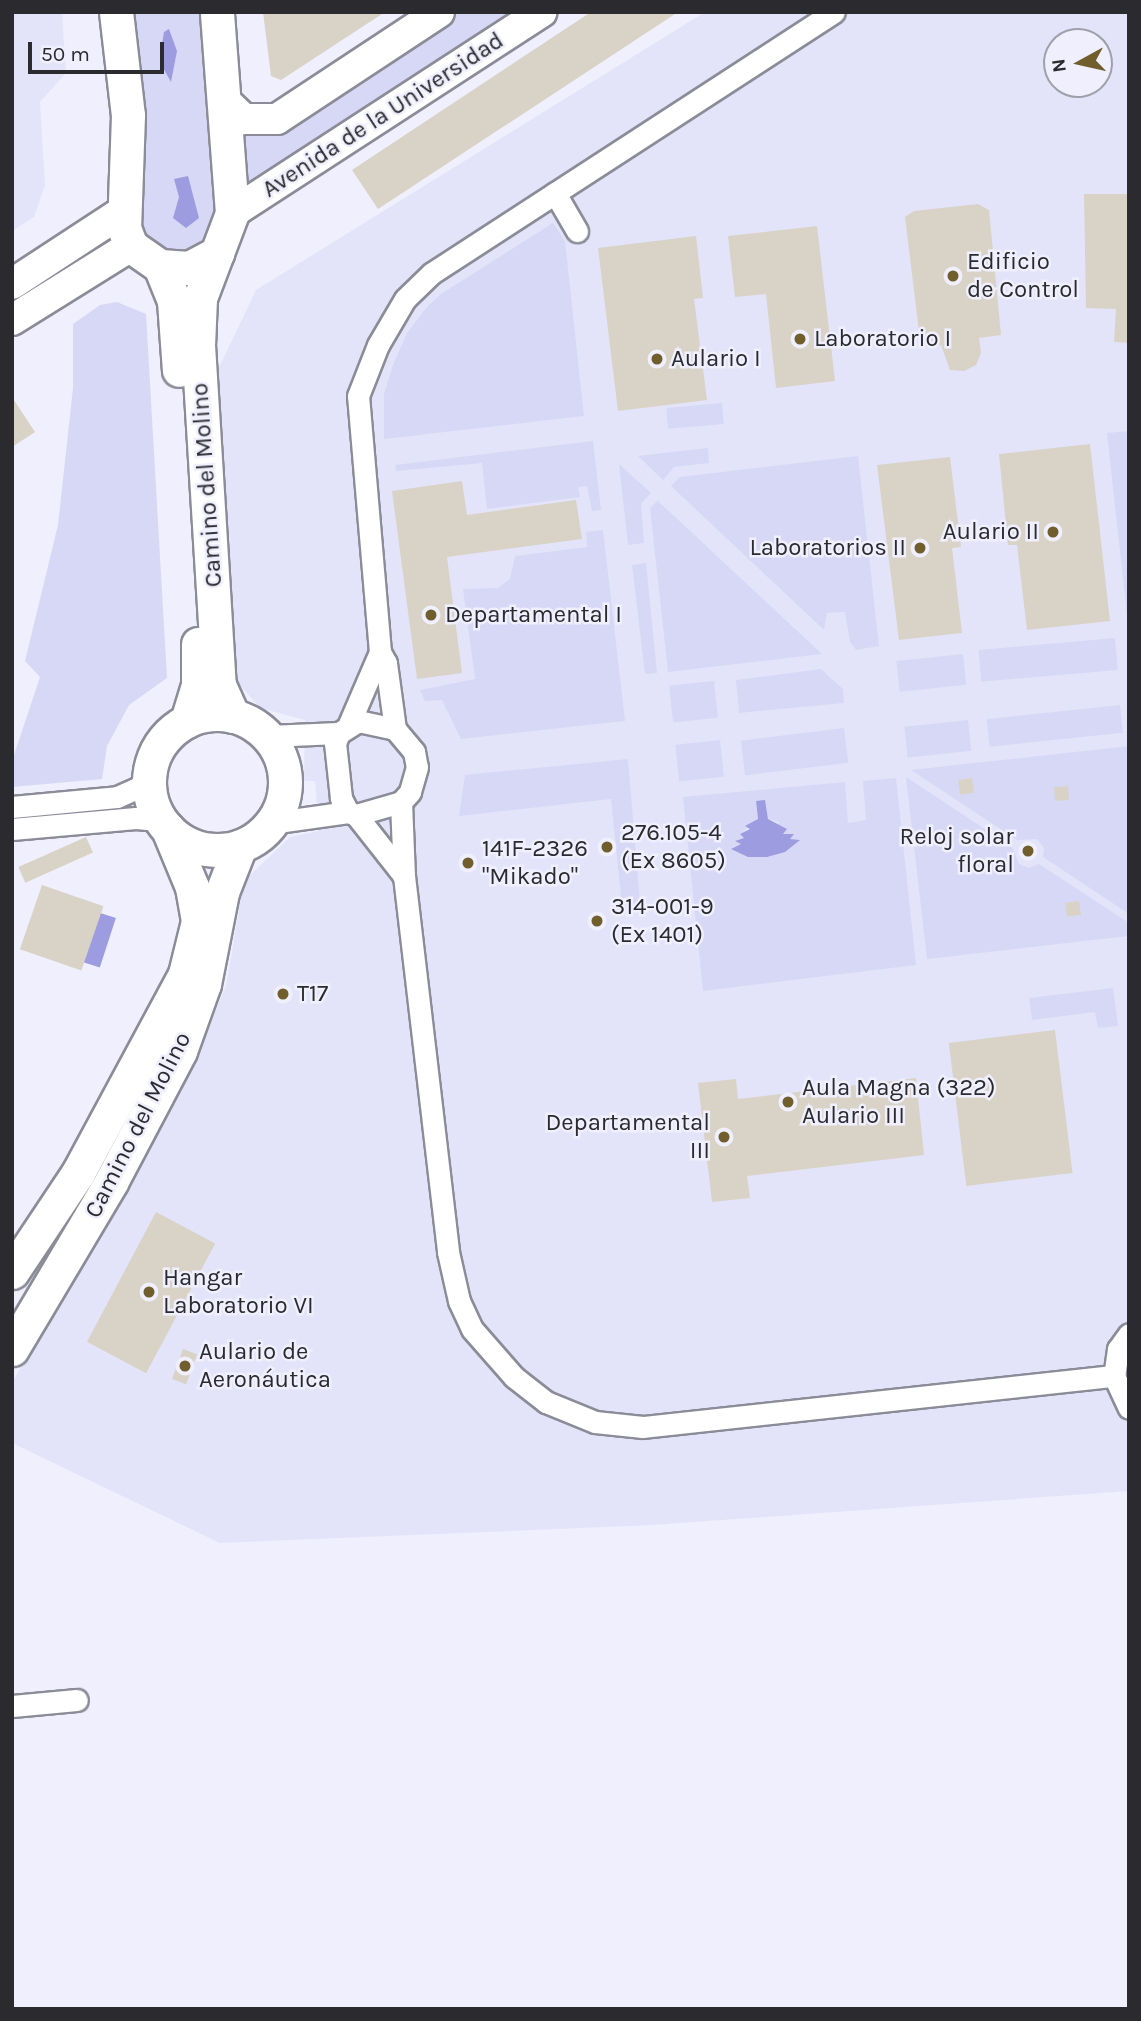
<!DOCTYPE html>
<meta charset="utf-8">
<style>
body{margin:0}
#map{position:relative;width:1141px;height:2021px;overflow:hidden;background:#efeffd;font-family:Karla,sans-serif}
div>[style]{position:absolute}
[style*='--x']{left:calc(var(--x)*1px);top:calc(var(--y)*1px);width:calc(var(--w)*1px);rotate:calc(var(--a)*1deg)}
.built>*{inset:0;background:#e3e4f9}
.green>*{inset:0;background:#d7d8f6;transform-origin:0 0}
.water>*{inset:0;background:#9e9ce0;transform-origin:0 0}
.building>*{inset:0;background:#d8d3c6;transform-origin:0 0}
.roads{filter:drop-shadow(2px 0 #8c8c99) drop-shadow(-2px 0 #8c8c99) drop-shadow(0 2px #8c8c99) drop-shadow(0 -2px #8c8c99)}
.street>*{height:21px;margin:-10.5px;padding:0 10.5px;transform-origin:10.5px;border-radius:10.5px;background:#fff}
.secondary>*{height:30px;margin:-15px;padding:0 15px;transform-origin:15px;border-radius:15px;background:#fff}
.primary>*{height:33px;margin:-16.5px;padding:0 16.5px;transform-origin:16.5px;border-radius:16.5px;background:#fff}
.primary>.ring{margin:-16.5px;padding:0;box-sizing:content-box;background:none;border:33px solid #fff;border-radius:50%}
.dots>*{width:19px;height:19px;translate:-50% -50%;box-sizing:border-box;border:4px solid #efeffd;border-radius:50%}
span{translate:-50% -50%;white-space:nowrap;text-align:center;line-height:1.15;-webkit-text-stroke:5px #efeffd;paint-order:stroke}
.street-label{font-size:24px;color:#2a2a2f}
.poi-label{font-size:24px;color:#2a2a2f}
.left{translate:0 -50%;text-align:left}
.right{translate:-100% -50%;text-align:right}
.frame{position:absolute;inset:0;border:14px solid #2a2a2f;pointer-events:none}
.north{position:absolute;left:1043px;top:28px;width:70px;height:70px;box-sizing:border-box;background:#efeffd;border:2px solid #a0a0ab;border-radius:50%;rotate:262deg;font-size:19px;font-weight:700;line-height:28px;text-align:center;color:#2a2a2f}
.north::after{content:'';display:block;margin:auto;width:24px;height:32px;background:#715e2d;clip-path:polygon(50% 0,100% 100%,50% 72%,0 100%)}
.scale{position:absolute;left:28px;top:42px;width:136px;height:32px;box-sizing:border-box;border:4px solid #2a2a2f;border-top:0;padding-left:9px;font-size:21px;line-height:24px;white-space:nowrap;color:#2a2a2f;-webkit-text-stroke:5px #efeffd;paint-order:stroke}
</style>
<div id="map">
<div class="built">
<div style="clip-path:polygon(12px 12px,62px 12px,66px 73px,40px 102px,45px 185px,34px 217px,12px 231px)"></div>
<div style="clip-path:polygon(evenodd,705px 12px,1129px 12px,1129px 1491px,653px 1525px,220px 1543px,12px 1443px,12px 1383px,188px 1076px,226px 986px,244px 881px,290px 837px,319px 831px,315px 781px,304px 781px,305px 720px,260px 708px,234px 678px,214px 378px,256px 290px,705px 12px,1057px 42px,1099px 42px,1099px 84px,1057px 84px,1057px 42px)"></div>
</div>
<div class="green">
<div style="clip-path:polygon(132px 12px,202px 12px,215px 223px,204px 244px,180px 254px,152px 245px,139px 217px)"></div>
<div style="clip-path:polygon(458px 12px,504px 12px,507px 17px,246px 186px,239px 133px,287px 119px)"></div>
<div style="clip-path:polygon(553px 223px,565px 241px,584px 416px,384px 439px,384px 394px,393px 365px,407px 333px,427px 307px,441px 294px)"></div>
<div style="clip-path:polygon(117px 302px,146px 314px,167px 678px,129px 705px,107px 746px,102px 779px,12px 787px,12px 761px,40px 677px,25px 661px,58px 525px,73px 388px,73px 324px,100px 305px)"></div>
<div style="left:722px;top:403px;width:21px;height:56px;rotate:85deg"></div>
<div style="clip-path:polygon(1129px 431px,1129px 624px,1128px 624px,1107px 433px)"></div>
<div style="clip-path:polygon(593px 441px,601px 510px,592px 511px,587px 486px,578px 487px,580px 497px,487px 509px,482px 463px,396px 471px,395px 465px)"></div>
<div style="clip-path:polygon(708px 448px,709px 463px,674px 467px,663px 480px,638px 456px)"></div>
<div style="clip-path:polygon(858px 456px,879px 646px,856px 650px,850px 642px,845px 612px,827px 613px,824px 630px,671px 486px,680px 477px)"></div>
<div style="clip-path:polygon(619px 464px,651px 493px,641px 504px,644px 543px,628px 545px)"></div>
<div style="clip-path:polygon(658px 500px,658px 501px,822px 654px,668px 672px,650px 508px)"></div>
<div style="clip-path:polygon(603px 530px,625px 721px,461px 739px,442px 700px,425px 701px,420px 690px,475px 679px,463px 589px,498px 588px,510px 579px,515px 556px,587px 547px,586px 532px)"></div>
<div style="clip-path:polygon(646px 563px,657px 673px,645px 674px,632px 565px)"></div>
<div style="left:1115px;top:638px;width:32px;height:137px;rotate:85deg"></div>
<div style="left:963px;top:654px;width:31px;height:67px;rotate:84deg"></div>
<div style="clip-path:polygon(821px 669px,843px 689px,844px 703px,739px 713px,736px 680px)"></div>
<div style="left:714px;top:681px;width:37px;height:45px;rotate:84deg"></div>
<div style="left:1120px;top:705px;width:28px;height:134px;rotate:84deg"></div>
<div style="left:968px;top:720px;width:31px;height:64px;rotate:84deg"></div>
<div style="left:844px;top:728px;width:35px;height:104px;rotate:83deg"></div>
<div style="left:720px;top:740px;width:37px;height:45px;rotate:84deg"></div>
<div style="clip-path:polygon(1129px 746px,1129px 914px,1043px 857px,1044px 848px,1037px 839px,1017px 840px,911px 770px)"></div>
<div style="clip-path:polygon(628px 759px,640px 903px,622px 906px,611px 799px,459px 816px,465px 775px)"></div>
<div style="clip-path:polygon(906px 777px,1012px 847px,1019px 864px,1029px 868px,1039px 864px,1129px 923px,1129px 936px,927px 959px)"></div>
<div style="clip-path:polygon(evenodd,896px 778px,916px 965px,703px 991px,683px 797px,845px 782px,848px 823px,866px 820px,863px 781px,896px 778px,764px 800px,768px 819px,779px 822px,776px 826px,789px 839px,799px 840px,732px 848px,742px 844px,745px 838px,740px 834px,758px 819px,756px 801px,764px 800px)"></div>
<div style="clip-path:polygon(1113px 988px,1118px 1026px,1098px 1028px,1095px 1012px,1032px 1020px,1029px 998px)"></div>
</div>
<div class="water">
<div style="clip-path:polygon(169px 29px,177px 51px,171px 82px,162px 66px,161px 50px,164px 32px)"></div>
<div style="clip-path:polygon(188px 176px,199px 218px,186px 228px,173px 218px,179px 197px,174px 179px)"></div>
<div style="clip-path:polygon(765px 800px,768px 819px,787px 829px,783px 834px,794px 834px,790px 839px,800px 840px,785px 852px,767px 857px,748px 857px,731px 849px,741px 844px,735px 841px,744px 838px,740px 834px,750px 829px,745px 826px,758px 819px,756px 801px)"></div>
<div style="left:94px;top:911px;width:23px;height:52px;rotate:18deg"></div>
</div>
<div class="building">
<div style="clip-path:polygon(263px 12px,385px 12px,281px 80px,271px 76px)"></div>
<div style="clip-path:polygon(591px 12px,678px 12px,378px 209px,352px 170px)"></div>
<div style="clip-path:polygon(1084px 194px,1129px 194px,1129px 343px,1114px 342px,1116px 309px,1086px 308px)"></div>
<div style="clip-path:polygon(978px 204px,989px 210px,1001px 335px,979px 338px,981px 353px,976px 365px,964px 371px,950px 370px,941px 345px,921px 348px,905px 217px,914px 211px)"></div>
<div style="clip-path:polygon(817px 226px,835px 381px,776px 388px,766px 294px,735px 297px,728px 236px)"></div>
<div style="clip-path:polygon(696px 236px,703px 298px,694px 299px,707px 400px,618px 411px,598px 248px)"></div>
<div style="clip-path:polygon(12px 397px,35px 432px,12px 447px)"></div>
<div style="clip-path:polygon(1090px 444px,1110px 621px,1027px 630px,1017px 545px,1008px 545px,999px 454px)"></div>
<div style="clip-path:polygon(950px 457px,961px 547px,952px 548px,962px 633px,899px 640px,877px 465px)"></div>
<div style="clip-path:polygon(462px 481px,467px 515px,576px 500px,582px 539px,447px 557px,462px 673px,417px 679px,392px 491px)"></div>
<div style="left:972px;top:778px;width:15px;height:14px;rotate:82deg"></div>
<div style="left:1068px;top:786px;width:14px;height:14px;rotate:86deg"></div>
<div style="left:86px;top:837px;width:17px;height:74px;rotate:66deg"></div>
<div style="left:42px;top:885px;width:65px;height:68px;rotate:19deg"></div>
<div style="left:1079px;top:901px;width:14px;height:14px;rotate:82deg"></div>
<div style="left:1055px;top:1030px;width:144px;height:107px;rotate:83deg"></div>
<div style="clip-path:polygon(916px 1078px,924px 1155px,747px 1176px,750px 1198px,712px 1202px,698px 1083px,736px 1079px,738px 1099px)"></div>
<div style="left:156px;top:1212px;width:67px;height:147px;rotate:28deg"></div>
<div style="left:183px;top:1349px;width:15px;height:32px;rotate:20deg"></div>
</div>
<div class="roads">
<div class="street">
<div style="--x:555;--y:193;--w:44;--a:59.9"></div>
<div style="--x:358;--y:721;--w:38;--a:12"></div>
<div style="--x:395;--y:729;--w:30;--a:50"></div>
<div style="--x:414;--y:752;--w:15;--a:79"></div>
<div style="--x:417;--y:767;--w:26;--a:106"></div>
<div style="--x:410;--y:792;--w:13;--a:132"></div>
<div style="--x:401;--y:802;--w:47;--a:163.9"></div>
<div style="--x:356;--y:815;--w:9;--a:-159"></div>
<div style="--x:348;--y:812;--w:16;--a:-117"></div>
<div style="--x:341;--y:798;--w:55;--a:-96.2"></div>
<div style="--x:335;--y:743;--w:11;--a:-68"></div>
<div style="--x:339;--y:733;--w:22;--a:-32"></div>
<div style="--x:349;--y:724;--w:78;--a:-66.7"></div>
<div style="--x:395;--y:729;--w:67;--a:-97.8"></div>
<div style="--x:386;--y:663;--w:13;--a:-119"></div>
<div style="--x:380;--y:652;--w:257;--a:-94.9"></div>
<div style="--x:358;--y:396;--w:55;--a:-68.6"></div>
<div style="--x:378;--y:345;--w:53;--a:-59.6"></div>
<div style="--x:405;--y:299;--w:37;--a:-44"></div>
<div style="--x:432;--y:273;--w:479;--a:-33"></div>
<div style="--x:267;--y:736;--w:72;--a:-2.4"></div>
<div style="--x:401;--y:802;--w:74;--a:87.7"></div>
<div style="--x:404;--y:876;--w:379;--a:83.3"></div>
<div style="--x:448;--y:1252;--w:50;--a:77.3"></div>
<div style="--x:459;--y:1301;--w:31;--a:65"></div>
<div style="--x:472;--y:1329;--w:64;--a:48.8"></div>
<div style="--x:514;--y:1377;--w:41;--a:38"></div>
<div style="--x:546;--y:1402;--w:53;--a:22.2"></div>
<div style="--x:595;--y:1422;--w:48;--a:5.9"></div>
<div style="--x:643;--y:1427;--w:474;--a:-6.2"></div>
<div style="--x:12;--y:807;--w:105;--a:-5.4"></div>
<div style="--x:117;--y:797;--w:24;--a:-24"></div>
<div style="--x:139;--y:787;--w:16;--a:-50"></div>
<div style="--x:356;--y:815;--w:78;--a:51.8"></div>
<div style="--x:270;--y:823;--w:79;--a:-8"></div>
<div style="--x:12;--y:829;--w:124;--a:-5.1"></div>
<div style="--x:136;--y:818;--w:25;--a:5"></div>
<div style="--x:1129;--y:1334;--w:19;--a:126"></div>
<div style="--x:1118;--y:1349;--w:27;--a:98"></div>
<div style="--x:1114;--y:1376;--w:35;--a:65"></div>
<div style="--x:12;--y:1706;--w:65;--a:-5.3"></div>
</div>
<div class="secondary">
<div style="--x:223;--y:99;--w:29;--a:44"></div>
<div style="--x:244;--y:119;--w:33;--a:0"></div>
<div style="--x:277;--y:119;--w:194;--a:-33.4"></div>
<div style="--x:232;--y:213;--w:369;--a:-33"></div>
<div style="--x:12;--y:284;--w:131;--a:-33.2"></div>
<div style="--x:12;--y:320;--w:140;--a:-31.9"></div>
</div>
<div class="primary">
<div style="--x:116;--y:12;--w:104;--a:83.4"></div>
<div style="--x:128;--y:115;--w:113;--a:92"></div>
<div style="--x:124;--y:228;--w:19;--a:69"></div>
<div style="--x:131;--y:246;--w:35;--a:35"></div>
<div style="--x:160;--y:266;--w:29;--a:4"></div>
<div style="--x:189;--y:268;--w:32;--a:-28"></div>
<div style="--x:217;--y:253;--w:43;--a:-69.4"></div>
<div style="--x:232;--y:213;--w:202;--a:-94.3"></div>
<div style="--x:217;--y:253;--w:48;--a:110.7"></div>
<div style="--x:200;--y:298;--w:47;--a:92.4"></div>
<div style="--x:198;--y:345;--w:341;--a:86.5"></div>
<div style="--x:219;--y:685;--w:34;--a:66"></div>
<div style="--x:160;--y:266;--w:38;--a:68"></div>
<div style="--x:174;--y:301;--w:69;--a:85.9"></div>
<div class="ring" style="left:149px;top:714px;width:103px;height:103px"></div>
<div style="--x:187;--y:721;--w:37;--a:-73"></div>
<div style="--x:198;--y:686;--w:42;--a:-90"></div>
<div style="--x:12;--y:1272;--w:119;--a:-56.3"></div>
<div style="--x:78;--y:1173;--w:226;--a:-61.7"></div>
<div style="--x:185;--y:974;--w:55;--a:-76.2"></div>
<div style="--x:198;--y:921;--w:35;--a:-100"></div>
<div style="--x:192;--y:887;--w:63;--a:-112.5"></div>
<div style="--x:12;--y:1349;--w:194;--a:-59.3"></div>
<div style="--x:111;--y:1182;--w:148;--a:-62.2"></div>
<div style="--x:180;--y:1051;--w:71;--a:-70.3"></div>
<div style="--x:204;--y:984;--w:94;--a:-78.9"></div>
<div style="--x:222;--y:892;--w:49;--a:-68.6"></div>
</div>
</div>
<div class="dots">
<div style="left:953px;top:276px;background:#715e2d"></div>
<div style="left:800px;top:339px;background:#715e2d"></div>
<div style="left:657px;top:359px;background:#715e2d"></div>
<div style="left:1053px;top:532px;background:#715e2d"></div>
<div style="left:920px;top:548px;background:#715e2d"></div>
<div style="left:431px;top:615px;background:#715e2d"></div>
<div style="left:607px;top:847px;background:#715e2d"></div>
<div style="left:1028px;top:851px;background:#715e2d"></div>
<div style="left:468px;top:863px;background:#715e2d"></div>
<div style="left:597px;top:921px;background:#715e2d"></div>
<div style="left:283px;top:994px;background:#715e2d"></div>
<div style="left:788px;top:1102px;background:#715e2d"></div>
<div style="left:724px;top:1137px;background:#715e2d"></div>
<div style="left:149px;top:1292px;background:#715e2d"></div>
<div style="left:185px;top:1366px;background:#715e2d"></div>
</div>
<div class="street-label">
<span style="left:383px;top:115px;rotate:-33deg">Avenida de la Universidad</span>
<span style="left:207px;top:485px;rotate:-94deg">Camino del Molino</span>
<span style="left:138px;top:1125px;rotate:-63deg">Camino del Molino</span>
</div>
<div class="poi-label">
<span class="left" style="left:967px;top:276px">Edificio<br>de Control</span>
<span class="left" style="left:814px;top:339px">Laboratorio I</span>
<span class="left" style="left:671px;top:359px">Aulario I</span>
<span class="right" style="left:1039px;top:532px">Aulario II</span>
<span class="right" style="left:906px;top:548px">Laboratorios II</span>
<span class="left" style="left:445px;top:615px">Departamental I</span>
<span class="left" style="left:621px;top:847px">276.105-4<br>(Ex 8605)</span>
<span class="right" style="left:1014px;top:851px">Reloj solar<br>floral</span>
<span class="left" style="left:482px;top:863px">141F-2326<br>"Mikado"</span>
<span class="left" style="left:611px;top:921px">314-001-9<br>(Ex 1401)</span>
<span class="left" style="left:297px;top:994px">T17</span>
<span class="left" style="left:802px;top:1102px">Aula Magna (322)<br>Aulario III</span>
<span class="right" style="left:710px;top:1137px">Departamental<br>III</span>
<span class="left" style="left:163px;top:1292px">Hangar<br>Laboratorio VI</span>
<span class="left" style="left:199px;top:1366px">Aulario de<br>Aeronáutica</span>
</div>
<div class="frame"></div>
<div class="north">N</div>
<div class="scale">50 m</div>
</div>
